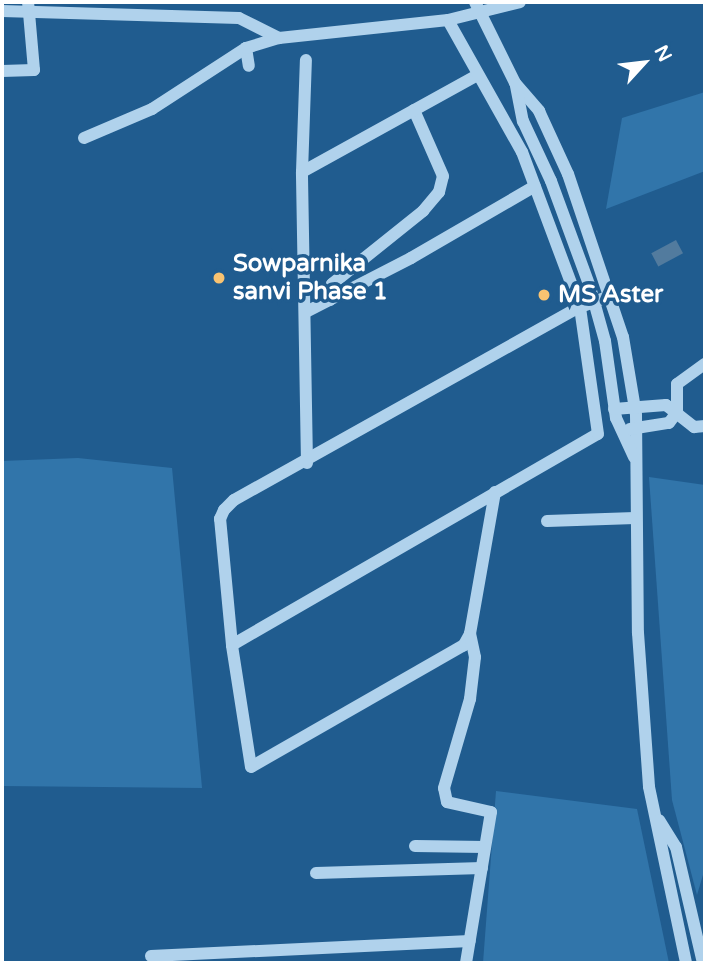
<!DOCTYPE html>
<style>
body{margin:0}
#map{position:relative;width:707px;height:965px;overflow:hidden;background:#205c8f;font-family:"Varela Round",sans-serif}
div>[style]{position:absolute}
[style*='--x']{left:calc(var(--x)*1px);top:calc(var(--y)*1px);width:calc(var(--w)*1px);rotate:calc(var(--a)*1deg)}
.green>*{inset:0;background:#3175aa}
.water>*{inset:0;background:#527b9e;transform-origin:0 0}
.minor>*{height:12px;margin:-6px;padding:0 6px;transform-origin:6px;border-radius:6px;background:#b0d2ec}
.dots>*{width:19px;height:19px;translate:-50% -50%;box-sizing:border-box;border:4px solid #205c8f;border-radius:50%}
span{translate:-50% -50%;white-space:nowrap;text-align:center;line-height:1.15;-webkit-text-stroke:7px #205c8f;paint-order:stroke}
.poi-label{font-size:24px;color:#fff;font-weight:700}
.left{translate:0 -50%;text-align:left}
.frame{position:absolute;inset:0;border:4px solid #fff;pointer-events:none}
.north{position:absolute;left:609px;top:28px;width:70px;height:70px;-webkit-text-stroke:5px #205c8f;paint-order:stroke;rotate:63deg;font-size:19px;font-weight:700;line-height:28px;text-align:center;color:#fff}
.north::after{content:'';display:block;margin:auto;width:24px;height:32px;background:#fff;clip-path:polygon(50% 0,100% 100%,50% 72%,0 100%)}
</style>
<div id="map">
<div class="green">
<div style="clip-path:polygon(705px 92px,705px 171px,606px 209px,622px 118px)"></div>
<div style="clip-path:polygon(78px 458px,172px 468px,202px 788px,2px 786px,2px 461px)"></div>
<div style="clip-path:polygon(649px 477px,705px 485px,705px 868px,697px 895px,672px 800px)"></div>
<div style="clip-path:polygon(496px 791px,637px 809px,669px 963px,483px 963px)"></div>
</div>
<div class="water">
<div style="left:676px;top:240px;width:15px;height:28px;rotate:62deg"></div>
</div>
<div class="minor">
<div style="--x:475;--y:2;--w:90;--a:63.7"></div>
<div style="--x:515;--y:83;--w:37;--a:49"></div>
<div style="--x:539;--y:111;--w:69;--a:65.3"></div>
<div style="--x:568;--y:174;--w:172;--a:71.4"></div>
<div style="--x:623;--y:337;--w:79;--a:80.5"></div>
<div style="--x:636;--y:415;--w:218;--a:89.5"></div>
<div style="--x:638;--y:633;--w:154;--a:85.9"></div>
<div style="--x:649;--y:787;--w:180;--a:78.1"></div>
<div style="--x:2;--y:11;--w:237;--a:1.7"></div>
<div style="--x:239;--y:18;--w:45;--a:26.6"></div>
<div style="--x:246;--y:48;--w:18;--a:81"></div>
<div style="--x:2;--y:71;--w:32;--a:-2"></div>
<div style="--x:34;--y:70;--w:68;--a:-95"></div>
<div style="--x:516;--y:86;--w:36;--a:79"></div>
<div style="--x:523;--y:121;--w:66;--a:65"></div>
<div style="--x:551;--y:181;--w:113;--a:69.8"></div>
<div style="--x:590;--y:287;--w:56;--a:74.5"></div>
<div style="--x:605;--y:341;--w:78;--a:81.9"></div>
<div style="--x:616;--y:418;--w:43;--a:65.2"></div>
<div style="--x:84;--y:138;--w:74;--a:-23.1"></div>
<div style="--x:152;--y:109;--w:112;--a:-33"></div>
<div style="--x:246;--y:48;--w:34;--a:-17"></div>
<div style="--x:279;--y:38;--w:170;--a:-6.1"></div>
<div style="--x:448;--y:20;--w:74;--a:-14"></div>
<div style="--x:302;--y:172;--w:112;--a:-88"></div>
<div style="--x:330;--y:300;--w:16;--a:-83"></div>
<div style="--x:332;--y:284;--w:117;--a:-38.7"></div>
<div style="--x:423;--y:211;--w:25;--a:-50"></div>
<div style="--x:439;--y:192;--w:16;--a:-76"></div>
<div style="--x:443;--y:176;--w:72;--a:-113.7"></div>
<div style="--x:306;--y:312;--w:118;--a:-27.2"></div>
<div style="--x:411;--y:258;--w:143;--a:-30.1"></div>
<div style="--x:614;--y:409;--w:52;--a:-4.4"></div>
<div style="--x:666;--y:405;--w:36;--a:38"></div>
<div style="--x:694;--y:427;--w:11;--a:-5"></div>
<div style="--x:630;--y:429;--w:39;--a:-9"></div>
<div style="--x:669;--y:423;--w:14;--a:-54"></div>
<div style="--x:677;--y:412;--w:28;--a:-90"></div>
<div style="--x:677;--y:384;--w:34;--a:-36"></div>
<div style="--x:307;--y:463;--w:291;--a:-91"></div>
<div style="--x:302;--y:172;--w:199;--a:-28.9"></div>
<div style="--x:495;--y:492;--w:144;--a:100"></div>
<div style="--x:470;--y:634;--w:13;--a:119"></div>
<div style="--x:464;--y:645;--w:245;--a:150.2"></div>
<div style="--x:251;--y:767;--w:123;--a:-98.9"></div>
<div style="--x:232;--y:645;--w:127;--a:-95.4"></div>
<div style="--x:220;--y:519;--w:10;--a:-66"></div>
<div style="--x:224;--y:510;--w:14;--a:-45"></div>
<div style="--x:234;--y:500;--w:396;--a:-29.2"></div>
<div style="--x:580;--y:307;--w:33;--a:-20"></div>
<div style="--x:547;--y:521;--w:88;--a:-2"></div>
<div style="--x:232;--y:645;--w:422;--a:-30"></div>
<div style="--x:598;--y:434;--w:128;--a:-98.1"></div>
<div style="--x:580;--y:307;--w:165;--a:-110.5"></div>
<div style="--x:522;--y:152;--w:151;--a:-119.3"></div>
<div style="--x:659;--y:820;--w:32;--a:58"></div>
<div style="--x:676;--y:847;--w:119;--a:76.9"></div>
<div style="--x:415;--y:846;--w:70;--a:0.8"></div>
<div style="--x:316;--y:873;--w:166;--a:-1.7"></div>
<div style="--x:151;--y:956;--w:319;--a:-2.7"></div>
<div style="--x:466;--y:963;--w:153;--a:-80.6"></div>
<div style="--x:491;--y:812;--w:45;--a:-167.2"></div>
<div style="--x:447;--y:802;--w:14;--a:-102"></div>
<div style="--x:444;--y:788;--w:93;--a:-73.7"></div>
<div style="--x:470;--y:699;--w:42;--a:-83.2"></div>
<div style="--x:475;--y:657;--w:24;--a:-102"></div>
</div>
<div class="dots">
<div style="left:219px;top:278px;background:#f9c371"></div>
<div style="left:544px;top:295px;background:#f9c371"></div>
</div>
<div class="poi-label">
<span class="left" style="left:233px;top:278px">Sowparnika<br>sanvi Phase 1</span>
<span class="left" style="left:558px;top:295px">MS Aster</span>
</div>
<div class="frame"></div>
<div class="north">N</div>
</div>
